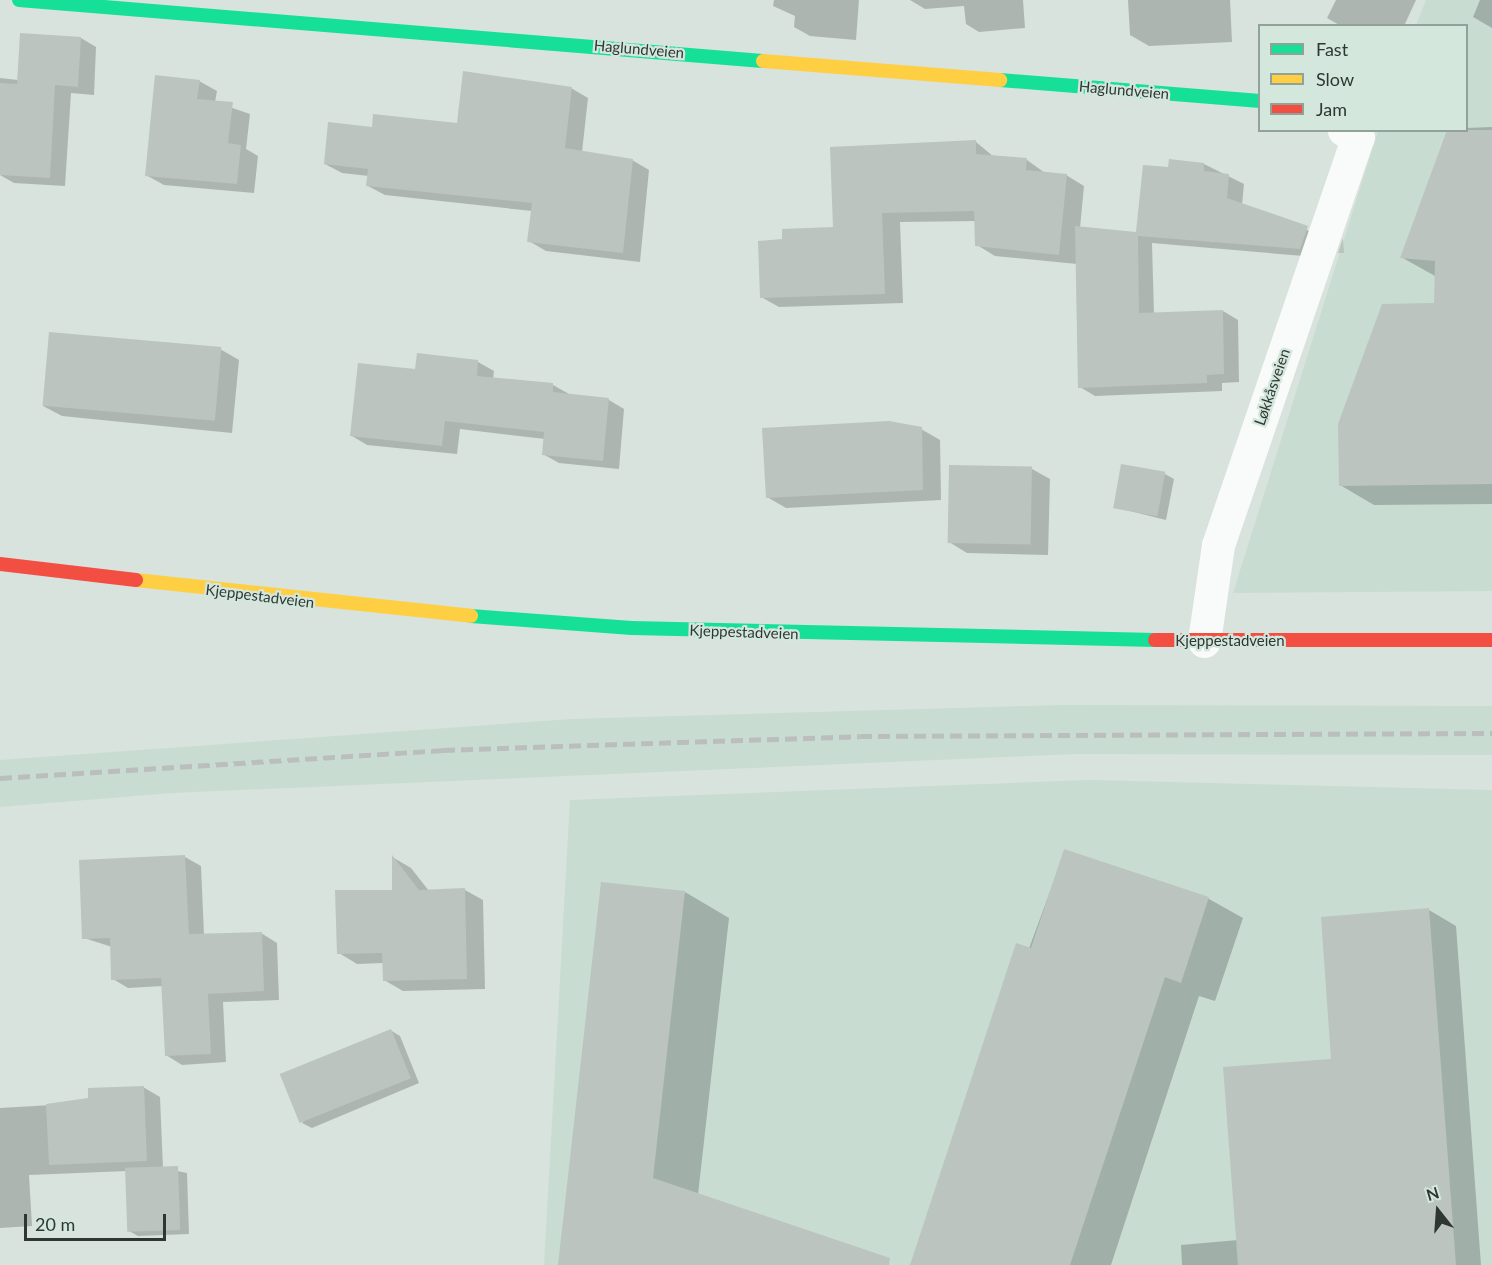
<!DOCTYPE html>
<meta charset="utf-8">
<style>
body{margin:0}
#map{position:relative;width:1492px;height:1265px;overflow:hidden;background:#d8e3dd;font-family:Lato,sans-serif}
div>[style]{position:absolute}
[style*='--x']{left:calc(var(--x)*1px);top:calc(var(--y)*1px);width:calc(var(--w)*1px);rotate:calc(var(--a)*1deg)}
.built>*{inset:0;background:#c8dcd2}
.shadow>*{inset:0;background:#0003}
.building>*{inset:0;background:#bbc4bf;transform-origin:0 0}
.street>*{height:33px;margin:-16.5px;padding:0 16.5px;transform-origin:16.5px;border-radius:16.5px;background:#f9fbfa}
.fast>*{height:14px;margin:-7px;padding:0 7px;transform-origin:7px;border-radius:7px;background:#16e098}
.slow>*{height:14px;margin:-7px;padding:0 7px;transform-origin:7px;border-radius:7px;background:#ffcf43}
.jam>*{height:14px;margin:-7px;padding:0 7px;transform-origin:7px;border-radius:7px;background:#f24e42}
.rail>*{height:4.5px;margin-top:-2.25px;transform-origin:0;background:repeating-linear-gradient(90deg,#babebc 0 12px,transparent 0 18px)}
span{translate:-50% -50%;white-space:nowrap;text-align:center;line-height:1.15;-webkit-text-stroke:4.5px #d4e7dd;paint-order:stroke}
.street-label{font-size:15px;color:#2f3733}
.legend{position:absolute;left:1258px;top:24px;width:210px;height:108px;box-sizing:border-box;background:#d4e7dd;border:2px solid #92a199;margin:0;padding:8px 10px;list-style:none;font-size:18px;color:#2f3733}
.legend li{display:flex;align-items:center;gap:12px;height:30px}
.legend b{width:30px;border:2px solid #92a199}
.north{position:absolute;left:1408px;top:1181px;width:60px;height:60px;-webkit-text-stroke:4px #d4e7dd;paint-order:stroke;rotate:343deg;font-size:16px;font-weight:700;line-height:24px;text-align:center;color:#2f3733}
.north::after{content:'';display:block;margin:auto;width:21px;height:27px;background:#2f3733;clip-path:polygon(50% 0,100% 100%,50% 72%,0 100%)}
.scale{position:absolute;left:24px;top:1214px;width:142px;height:27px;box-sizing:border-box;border:3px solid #2f3733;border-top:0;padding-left:8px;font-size:18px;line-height:21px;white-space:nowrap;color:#2f3733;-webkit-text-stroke:4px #d4e7dd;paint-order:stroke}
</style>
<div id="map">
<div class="built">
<div style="clip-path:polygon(1426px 0,1492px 0,1492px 591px,1233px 593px,1378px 131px,1466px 130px,1466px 26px,1416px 25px)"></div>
<div style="clip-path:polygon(1063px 705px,1492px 706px,1492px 755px,1075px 754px,172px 793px,0 807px,0 760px,572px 719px)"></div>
<div style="clip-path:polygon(1090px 780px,1492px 790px,1492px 1265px,544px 1265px,570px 800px)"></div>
</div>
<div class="shadow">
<div style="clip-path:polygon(774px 0,859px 0,856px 40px,810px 36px,794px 27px,795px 16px,773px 6px)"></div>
<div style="clip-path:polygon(1023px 0,1025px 28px,979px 32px,966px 24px,964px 6px,925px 9px,910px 0)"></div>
<div style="clip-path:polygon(1128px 0,1230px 0,1232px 42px,1149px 46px,1130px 35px)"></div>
<div style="clip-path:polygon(1336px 0,1416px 0,1404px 26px,1341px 26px,1327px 18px)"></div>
<div style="clip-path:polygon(1480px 0,1492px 0,1492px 28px,1473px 17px)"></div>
<div style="clip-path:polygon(81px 38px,96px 47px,94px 95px,71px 93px,65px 186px,14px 183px,0 175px,0 78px,18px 80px)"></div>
<div style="clip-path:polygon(199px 81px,217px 91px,215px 102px,250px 114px,246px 149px,258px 156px,254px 193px,164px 185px,146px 175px)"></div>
<div style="clip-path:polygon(571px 88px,588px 98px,582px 152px,632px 160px,649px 170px,640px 262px,546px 251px,529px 241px,532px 211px,385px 195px,368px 186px,369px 176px,342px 173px,325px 164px,373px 129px,458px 124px)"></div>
<div style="clip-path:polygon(1492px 127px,1492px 504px,1374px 505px,1340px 485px,1436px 304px,1435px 276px,1401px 257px,1466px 128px)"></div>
<div style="clip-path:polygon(976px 142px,994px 157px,1027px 160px,1045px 173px,1066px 175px,1084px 186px,1080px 228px,1137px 234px,1169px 169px,1204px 164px,1244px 184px,1242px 205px,1322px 236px,1315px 257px,1152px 243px,1154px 314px,1223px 311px,1238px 320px,1239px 382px,1222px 383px,1222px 391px,1095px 396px,1080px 387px,1077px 264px,995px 256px,977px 245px,976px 221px,900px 222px,903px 303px,779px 307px,761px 297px,784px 241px,835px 228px)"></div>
<div style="clip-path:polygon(220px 349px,239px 360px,232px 433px,62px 416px,43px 406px)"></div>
<div style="clip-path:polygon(418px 355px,478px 362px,494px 371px,493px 379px,553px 385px,569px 394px,609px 400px,624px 409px,619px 469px,559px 463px,543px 454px,545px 439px,460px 429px,457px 454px,367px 445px,352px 436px,417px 371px)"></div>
<div style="clip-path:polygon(921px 429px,940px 440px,941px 500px,786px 508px,767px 497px)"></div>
<div style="clip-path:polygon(1032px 469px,1050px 479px,1048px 555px,967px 553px,949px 542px)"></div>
<div style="clip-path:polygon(1165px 474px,1174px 479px,1166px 520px,1114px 507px)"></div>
<div style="clip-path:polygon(1065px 851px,1209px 899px,1243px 918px,1215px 1001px,1199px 996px,1111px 1265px,912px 1265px)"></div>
<div style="clip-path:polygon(185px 857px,201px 866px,204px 935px,261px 933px,277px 943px,279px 1000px,223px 1002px,226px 1062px,182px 1065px,166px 1055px,163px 986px,128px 988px,113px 979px,112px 947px,84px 938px)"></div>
<div style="clip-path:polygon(394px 858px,411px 868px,429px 891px,465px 890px,483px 900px,485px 989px,403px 991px,384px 980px,383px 963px,357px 964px,339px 953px,394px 891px)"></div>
<div style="clip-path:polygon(685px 892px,729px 918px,698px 1195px,879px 1265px,559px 1265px)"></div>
<div style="clip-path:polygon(1429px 910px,1456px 926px,1481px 1265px,1182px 1265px,1181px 1245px,1238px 1240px,1333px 1061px)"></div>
<div style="clip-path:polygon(390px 1030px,400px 1036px,419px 1083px,312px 1128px,302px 1123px)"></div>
<div style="clip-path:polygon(143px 1087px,160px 1097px,163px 1168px,187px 1173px,189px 1234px,138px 1236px,129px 1231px,127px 1171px,29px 1175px,32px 1226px,0 1228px,0 1108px,69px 1104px)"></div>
</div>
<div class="building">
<div style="clip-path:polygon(20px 33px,81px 37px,78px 87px,55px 85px,50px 178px,0 175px,0 83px,17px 84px)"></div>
<div style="clip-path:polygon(463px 71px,572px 87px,565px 148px,633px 159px,623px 253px,527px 242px,532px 203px,366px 186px,368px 169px,324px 164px,328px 122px,372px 127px,373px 114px,457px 123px)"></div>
<div style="clip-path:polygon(155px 75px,200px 80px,197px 99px,233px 102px,228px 143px,241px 145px,237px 184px,145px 176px)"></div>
<div style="clip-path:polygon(1447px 130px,1492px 130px,1492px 484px,1339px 486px,1338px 424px,1382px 304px,1434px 303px,1435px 261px,1400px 258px)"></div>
<div style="clip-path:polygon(976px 140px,976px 154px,1027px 158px,1026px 170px,1067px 174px,1059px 255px,975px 246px,974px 211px,882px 213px,885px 294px,760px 298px,758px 241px,782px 239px,782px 229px,833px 227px,830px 147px)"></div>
<div style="clip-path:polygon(1169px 159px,1204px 163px,1204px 171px,1229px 174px,1227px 198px,1308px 226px,1300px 249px,1138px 236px,1139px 313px,1223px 310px,1224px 374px,1207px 375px,1207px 383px,1078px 388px,1075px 226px,1136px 232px,1143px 165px,1168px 167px)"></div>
<div style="clip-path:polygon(1343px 238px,1344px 253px,1338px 253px)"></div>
<div style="left:49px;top:332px;width:173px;height:74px;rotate:5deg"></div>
<div style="clip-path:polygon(417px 353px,478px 360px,477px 376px,553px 383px,553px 392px,609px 398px,603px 461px,542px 455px,544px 432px,445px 421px,442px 446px,350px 436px,358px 363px,415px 369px)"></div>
<div style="clip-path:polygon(889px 421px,922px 427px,923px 490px,766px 498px,762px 428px)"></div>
<div style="left:1121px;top:464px;width:45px;height:45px;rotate:10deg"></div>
<div style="left:949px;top:465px;width:83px;height:78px;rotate:1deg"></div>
<div style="clip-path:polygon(1064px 849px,1209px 897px,1181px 983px,1165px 977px,1070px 1265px,910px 1265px,1016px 943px,1031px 948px)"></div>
<div style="clip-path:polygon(185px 855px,189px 934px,262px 932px,264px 991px,208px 994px,211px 1054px,165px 1056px,161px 978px,111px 980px,110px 938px,82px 939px,79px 860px)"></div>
<div style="clip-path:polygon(392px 855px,419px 890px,465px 888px,467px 979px,383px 981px,382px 953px,337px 954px,335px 890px,392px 890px)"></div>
<div style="clip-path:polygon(601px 882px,685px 891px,653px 1178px,890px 1258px,889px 1265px,558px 1265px)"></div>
<div style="clip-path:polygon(1429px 908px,1456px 1265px,1238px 1265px,1223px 1067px,1331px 1059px,1321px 917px)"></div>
<div style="left:391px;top:1029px;width:53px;height:120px;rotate:68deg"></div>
<div style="clip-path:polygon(144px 1086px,147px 1161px,49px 1165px,46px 1104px,88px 1098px,88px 1088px)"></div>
<div style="left:178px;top:1166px;width:64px;height:53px;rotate:88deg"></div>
</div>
<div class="street">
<div style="--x:1204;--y:641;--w:97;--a:-81.7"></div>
<div style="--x:1218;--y:545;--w:431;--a:-71.1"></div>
<div style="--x:1358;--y:137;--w:16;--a:-153"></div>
</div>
<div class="fast">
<div style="--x:19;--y:0;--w:746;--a:4.69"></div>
<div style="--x:1000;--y:80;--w:261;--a:4.6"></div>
<div style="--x:471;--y:616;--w:161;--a:4.3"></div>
<div style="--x:632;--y:628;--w:523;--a:1.31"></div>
</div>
<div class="slow">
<div style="--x:763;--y:61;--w:238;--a:4.6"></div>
<div style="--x:136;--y:580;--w:337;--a:6.1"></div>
</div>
<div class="jam">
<div style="--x:0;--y:564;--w:137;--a:6.7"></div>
<div style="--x:1155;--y:640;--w:337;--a:0"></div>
</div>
<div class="rail">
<div style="--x:0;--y:778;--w:444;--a:-3.6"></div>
<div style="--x:443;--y:750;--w:417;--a:-1.9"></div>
<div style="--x:860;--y:736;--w:632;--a:-0.27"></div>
</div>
<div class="street-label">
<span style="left:639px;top:49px;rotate:5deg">Haglundveien</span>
<span style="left:1124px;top:90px;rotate:5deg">Haglundveien</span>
<span style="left:1272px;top:387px;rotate:-71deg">Løkkåsveien</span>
<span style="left:260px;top:596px;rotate:7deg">Kjeppestadveien</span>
<span style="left:744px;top:632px;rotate:2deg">Kjeppestadveien</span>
<span style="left:1230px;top:641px">Kjeppestadveien</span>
</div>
<ul class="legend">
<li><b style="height:8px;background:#16e098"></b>Fast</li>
<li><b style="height:8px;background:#ffcf43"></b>Slow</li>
<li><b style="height:8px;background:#f24e42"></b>Jam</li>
</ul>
<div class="north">N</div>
<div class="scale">20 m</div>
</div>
